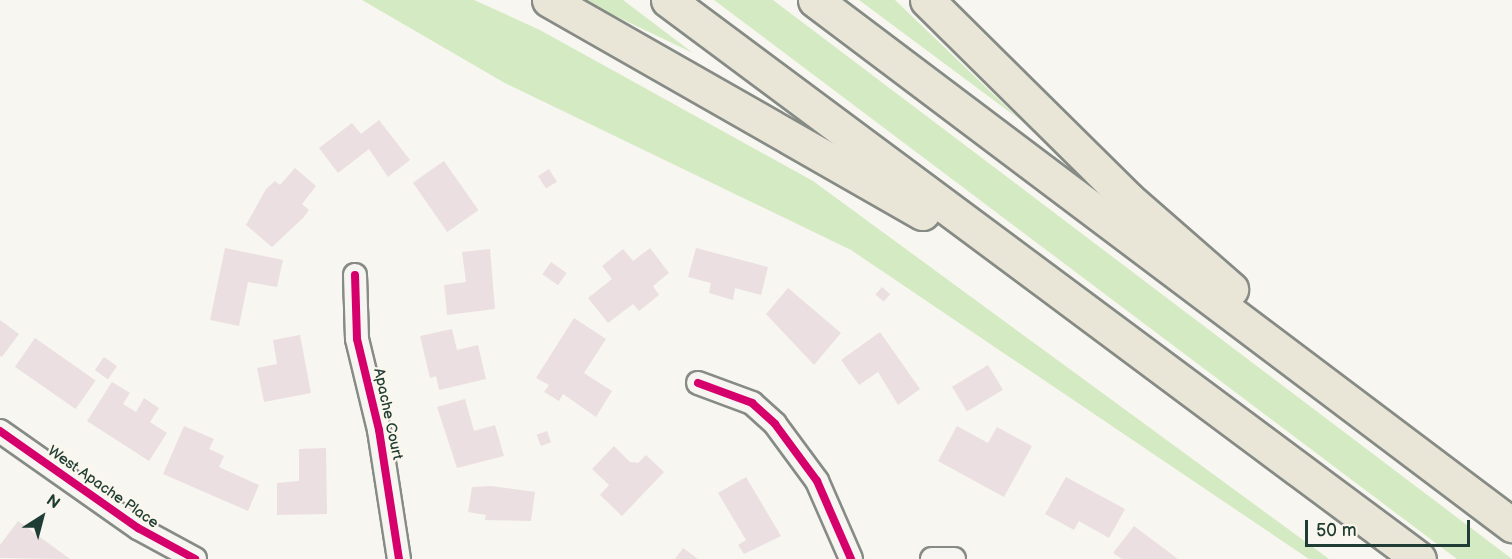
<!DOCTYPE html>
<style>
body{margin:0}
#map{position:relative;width:1512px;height:559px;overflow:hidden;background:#f8f6f0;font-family:"Balsamiq Sans",sans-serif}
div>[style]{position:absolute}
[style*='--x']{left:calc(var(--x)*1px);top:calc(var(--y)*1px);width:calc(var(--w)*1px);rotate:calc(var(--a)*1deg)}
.green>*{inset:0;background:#d4eac2}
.building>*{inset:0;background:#ebdfe1;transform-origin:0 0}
.roads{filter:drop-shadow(2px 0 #868b86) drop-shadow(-2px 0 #868b86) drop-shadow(0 2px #868b86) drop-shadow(0 -2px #868b86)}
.minor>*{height:22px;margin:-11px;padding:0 11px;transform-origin:11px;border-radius:11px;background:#f6f5f1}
.motorway>*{height:33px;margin:-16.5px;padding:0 16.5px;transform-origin:16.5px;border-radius:16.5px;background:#eae6d7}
.cycleway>*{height:8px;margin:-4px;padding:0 4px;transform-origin:4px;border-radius:4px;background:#d6006c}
span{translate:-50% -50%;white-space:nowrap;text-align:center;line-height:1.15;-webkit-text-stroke:4.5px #fbf7ec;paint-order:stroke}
.street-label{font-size:15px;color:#1f3d34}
.north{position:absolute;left:12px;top:487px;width:60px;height:60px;-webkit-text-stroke:4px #fbf7ec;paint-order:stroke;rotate:36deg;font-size:16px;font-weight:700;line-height:24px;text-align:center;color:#1f3d34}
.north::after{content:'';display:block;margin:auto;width:21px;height:27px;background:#1f3d34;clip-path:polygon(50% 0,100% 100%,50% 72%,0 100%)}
.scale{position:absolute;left:1305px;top:520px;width:165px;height:27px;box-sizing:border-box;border:3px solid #1f3d34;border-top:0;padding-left:8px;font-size:18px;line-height:21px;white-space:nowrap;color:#1f3d34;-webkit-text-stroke:4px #fbf7ec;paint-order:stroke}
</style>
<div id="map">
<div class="green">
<div style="clip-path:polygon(362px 0,474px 0,540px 30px,813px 181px,1329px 559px,1309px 559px,851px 250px,503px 82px)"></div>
<div style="clip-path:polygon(582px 0,623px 0,693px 53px)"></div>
<div style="clip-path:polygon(714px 0,773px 0,1512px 559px,1457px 559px)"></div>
<div style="clip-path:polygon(859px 0,895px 0,1019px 119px)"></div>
</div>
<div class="building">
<div style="clip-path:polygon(379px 120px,410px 160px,388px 177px,369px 149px,338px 173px,319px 148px,352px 123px,361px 134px)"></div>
<div style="left:444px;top:161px;width:60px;height:38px;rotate:55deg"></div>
<div style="clip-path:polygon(295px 168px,316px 186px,302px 204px,309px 210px,303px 218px,272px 247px,246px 225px,266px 189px,275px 181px,280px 185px)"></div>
<div style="left:549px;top:169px;width:15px;height:13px;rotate:58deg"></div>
<div style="clip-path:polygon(225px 248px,283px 260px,277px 287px,248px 282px,239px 326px,210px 320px)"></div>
<div style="clip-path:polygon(650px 248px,669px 273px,653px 286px,659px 295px,639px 311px,633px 304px,608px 323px,588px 298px,612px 279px,602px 266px,623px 249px,633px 261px)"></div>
<div style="clip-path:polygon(696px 248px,768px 267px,761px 295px,735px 288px,733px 300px,709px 293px,711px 283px,688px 277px)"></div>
<div style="clip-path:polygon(490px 249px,495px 309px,447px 315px,444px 285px,466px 282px,462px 252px)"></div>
<div style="left:551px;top:262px;width:19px;height:15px;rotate:35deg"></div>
<div style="left:882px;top:287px;width:11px;height:10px;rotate:41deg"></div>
<div style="clip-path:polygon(788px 288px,841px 333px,814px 365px,766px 314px)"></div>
<div style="clip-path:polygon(574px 318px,606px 339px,584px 373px,612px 391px,596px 417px,563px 394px,559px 401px,544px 392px,549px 385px,536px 378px)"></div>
<div style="clip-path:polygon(0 320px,19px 334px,2px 357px,0 356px)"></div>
<div style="clip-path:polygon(452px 329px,457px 350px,478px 345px,486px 379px,439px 390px,436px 376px,430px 378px,420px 336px)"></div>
<div style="clip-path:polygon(880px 332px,920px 389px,898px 405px,878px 372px,859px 385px,841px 360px)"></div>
<div style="clip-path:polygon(300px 335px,311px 393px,264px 402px,257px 368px,277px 364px,273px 340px)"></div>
<div style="left:35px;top:338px;width:74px;height:35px;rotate:35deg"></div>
<div style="left:104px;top:357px;width:16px;height:16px;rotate:35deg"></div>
<div style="left:988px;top:365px;width:29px;height:42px;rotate:59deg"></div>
<div style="clip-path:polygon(112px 382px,130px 393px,123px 404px,136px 412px,144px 398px,159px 408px,150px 422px,167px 433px,149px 461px,87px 421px)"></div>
<div style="clip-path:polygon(465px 399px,474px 431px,495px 425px,504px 456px,457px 468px,437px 407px)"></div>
<div style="clip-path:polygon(184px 426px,214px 439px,209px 449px,224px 456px,219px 467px,259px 485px,248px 511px,163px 474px)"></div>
<div style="clip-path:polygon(957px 426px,988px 443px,997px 427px,1032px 446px,1004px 497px,938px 461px)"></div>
<div style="left:547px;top:431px;width:12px;height:11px;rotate:70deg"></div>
<div style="clip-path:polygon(614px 446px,630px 462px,638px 463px,646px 455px,664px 472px,622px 516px,600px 495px,609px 485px,592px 469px)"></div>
<div style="clip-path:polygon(326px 448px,327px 514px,277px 515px,277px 483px,299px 481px,299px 449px)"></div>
<div style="clip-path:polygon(746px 477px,781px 536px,744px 554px,738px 545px,746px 540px,718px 493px)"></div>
<div style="clip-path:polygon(1066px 477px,1125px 509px,1109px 538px,1079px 521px,1074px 530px,1045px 514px)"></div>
<div style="clip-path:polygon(491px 486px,535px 492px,531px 521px,485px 520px,486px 515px,468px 512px,472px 487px)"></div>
<div style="clip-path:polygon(18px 521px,70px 559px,0 558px,0 545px)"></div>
<div style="clip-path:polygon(1134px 526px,1178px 559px,1122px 559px,1113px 553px)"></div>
<div style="clip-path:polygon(683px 548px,698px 559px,703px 559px,675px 559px)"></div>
</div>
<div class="roads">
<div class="minor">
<div style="--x:355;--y:275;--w:64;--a:88.2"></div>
<div style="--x:357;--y:339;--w:94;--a:76.4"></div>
<div style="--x:379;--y:430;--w:131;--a:81.2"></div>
<div style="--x:698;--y:383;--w:58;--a:20.3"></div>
<div style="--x:752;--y:403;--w:31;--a:42"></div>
<div style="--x:775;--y:424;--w:71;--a:53.6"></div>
<div style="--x:817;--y:481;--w:85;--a:66.4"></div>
<div style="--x:0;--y:431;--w:169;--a:35.1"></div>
<div style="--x:138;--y:528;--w:65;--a:28.5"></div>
<div style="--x:932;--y:559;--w:22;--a:0"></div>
</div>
<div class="motorway">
<div style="--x:549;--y:0;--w:430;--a:29.7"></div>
<div style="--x:668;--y:0;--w:936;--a:36.66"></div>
<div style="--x:815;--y:0;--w:873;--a:36.99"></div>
<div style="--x:927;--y:0;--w:283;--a:44.7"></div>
<div style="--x:1128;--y:199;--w:137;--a:41.1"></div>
</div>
</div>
<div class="cycleway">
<div style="--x:355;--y:275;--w:64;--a:88.2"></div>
<div style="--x:357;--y:339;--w:94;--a:76.4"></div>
<div style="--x:379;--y:430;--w:131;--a:81.2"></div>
<div style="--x:698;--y:383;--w:58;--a:20.3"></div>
<div style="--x:752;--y:403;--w:31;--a:42"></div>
<div style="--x:775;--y:424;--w:71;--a:53.6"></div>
<div style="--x:817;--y:481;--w:85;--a:66.4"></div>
<div style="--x:0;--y:431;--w:169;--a:35.1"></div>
<div style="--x:138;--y:528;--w:65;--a:28.5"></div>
</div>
<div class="street-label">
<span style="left:388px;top:414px;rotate:78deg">Apache Court</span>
<span style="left:103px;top:487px;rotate:35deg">West Apache Place</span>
</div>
<div class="north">N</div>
<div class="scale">50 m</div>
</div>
